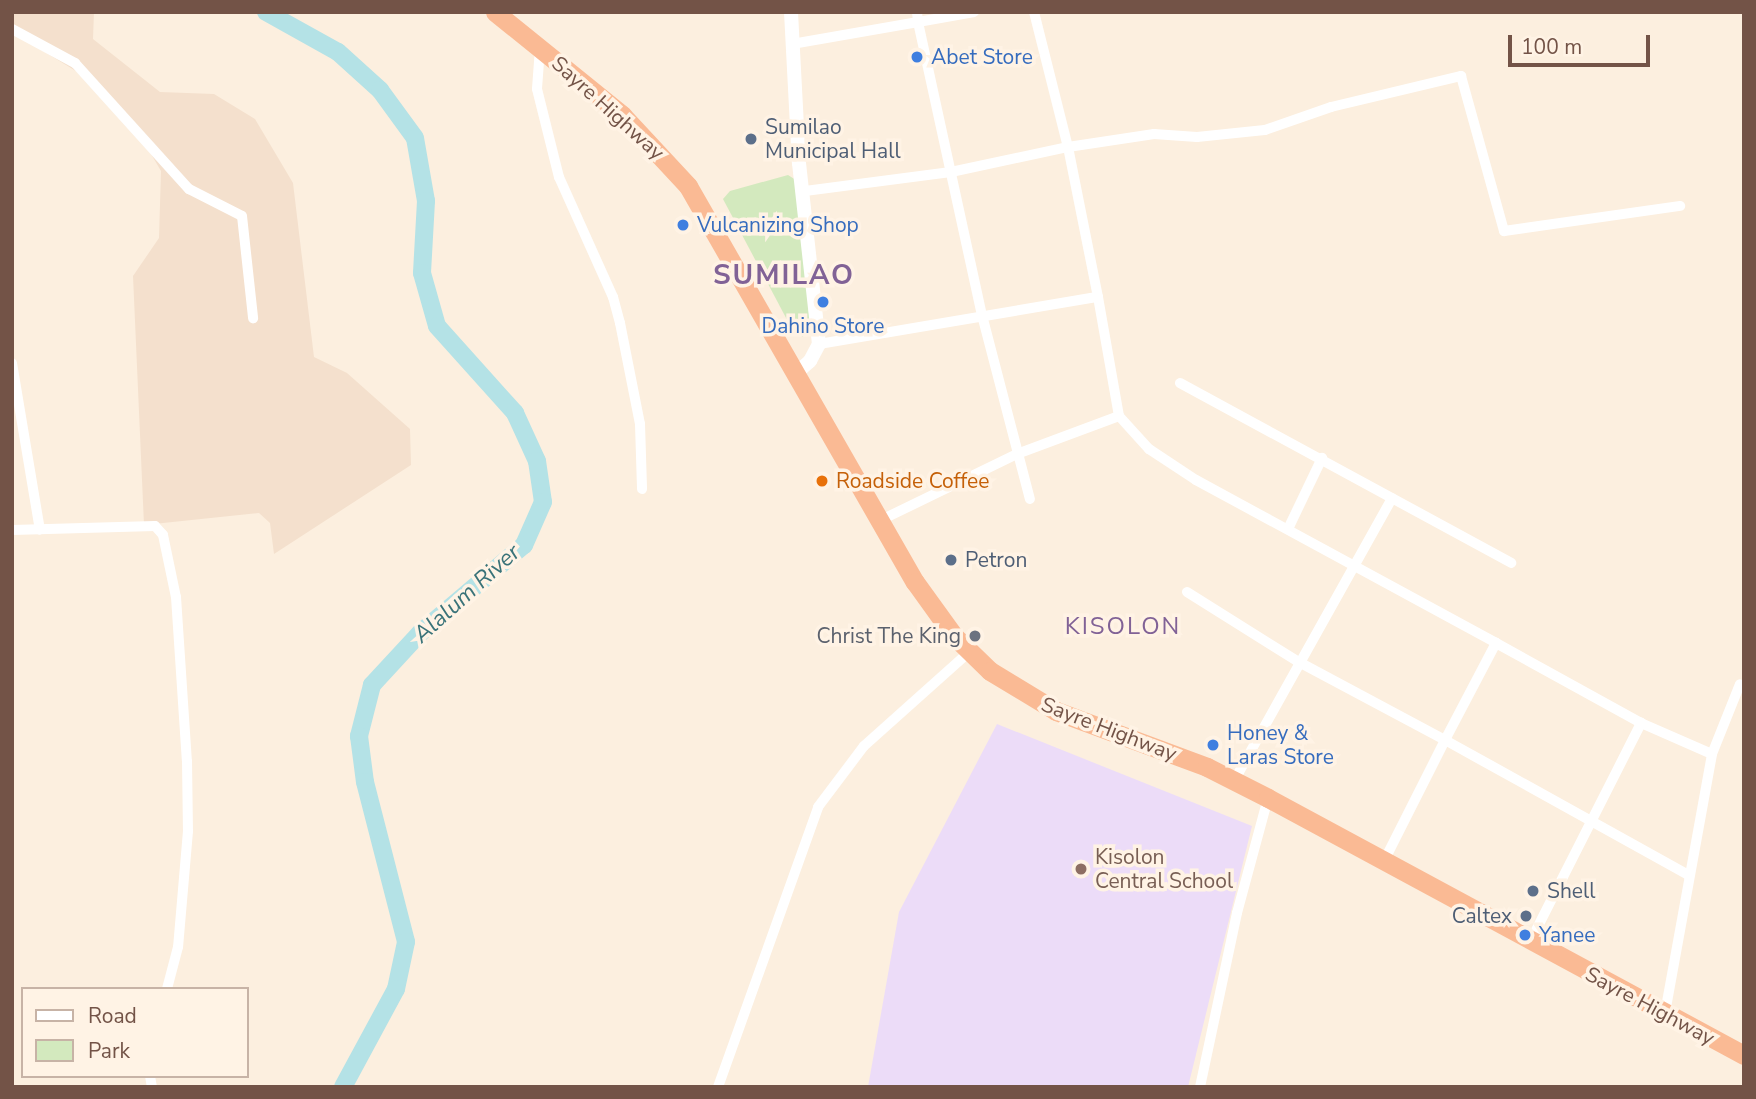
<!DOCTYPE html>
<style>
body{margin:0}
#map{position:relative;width:1756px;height:1099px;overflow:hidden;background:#fcefdf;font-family:"Nunito Sans",sans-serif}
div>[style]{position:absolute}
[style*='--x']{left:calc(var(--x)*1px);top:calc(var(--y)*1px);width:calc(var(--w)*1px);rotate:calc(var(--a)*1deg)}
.residential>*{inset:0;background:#f4e0cd}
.education>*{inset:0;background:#ecdcf8}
.green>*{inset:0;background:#d3e9be}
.river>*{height:18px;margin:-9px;padding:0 9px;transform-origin:9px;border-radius:9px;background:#b4e2e6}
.minor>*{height:10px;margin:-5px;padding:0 5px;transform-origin:5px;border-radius:5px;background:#fff}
.tertiary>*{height:14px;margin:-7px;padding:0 7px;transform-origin:7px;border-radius:7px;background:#fff}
.trunk>*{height:19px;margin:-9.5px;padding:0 9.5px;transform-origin:9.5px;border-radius:9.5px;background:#faba94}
.dots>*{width:19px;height:19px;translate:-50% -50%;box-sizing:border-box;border:4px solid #fff3e5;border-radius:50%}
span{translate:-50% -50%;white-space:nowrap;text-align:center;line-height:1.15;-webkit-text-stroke:7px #fff3e5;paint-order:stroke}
.shop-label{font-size:21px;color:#366cbe}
.left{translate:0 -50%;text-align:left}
.street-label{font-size:21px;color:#735347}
.service-label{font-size:21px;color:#4e5e75}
.right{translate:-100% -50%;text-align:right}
.food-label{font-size:21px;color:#c56008}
.worship-label{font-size:21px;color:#5b616d}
.education-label{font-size:21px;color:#785e54}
.water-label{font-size:23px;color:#3a7379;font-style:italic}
.quarter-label{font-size:24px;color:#816296;letter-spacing:2px}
.district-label{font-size:28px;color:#816296;font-weight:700;letter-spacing:2px}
.frame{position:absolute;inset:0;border:14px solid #735347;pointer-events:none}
.legend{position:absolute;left:21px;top:987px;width:228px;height:91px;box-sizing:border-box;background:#fff3e5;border:2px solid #c7b3a6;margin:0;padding:9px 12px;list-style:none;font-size:21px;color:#735347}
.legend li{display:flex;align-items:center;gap:14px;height:35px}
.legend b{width:35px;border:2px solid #c7b3a6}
.scale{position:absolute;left:1508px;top:35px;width:142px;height:32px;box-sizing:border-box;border:4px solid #735347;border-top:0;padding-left:9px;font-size:21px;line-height:24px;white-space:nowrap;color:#735347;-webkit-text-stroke:5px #fff3e5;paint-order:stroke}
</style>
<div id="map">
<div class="residential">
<div style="clip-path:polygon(12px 12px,94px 12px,93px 39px,160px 92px,214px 94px,255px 119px,293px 183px,314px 357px,347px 373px,410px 429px,411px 465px,274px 554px,270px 523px,259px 513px,144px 525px,133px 276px,159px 238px,161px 171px,141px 137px,84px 76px,12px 32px)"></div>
</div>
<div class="education">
<div style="clip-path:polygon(997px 724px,1252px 826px,1188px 1087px,868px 1087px,899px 912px)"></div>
</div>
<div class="green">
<div style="clip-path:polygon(788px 175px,799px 182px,810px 327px,803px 337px,794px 333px,723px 199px,730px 191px)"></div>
</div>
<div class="river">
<div style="--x:266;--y:12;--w:82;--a:29.1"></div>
<div style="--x:338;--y:52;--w:57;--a:42.1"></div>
<div style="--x:380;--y:90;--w:59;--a:53.9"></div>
<div style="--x:415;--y:138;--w:64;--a:80.1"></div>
<div style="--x:426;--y:201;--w:72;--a:93.2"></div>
<div style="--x:422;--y:273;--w:55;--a:74.2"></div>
<div style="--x:437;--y:326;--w:117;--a:48.1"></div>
<div style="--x:515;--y:413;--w:53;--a:65.4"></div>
<div style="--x:537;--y:461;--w:41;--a:81.7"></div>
<div style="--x:543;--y:502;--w:47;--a:113.8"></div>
<div style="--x:524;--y:545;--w:136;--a:139.8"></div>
<div style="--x:420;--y:633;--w:71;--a:132.7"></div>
<div style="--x:372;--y:685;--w:53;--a:104.3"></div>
<div style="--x:359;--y:736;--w:46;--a:82.6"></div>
<div style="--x:365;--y:782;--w:165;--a:75.6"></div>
<div style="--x:406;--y:942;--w:48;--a:102"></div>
<div style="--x:396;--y:989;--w:111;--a:118.4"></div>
</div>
<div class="minor">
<div style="--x:917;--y:12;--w:10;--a:84"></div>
<div style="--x:918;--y:22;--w:57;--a:-10.1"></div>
<div style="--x:1034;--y:12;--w:139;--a:75.9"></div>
<div style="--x:1068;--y:147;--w:87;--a:-8.6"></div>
<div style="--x:1154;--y:134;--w:43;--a:4"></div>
<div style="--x:1197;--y:137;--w:68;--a:-5.9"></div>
<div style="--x:1265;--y:130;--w:70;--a:-19.2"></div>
<div style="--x:1331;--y:107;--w:134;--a:-13.4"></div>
<div style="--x:1461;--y:76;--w:161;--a:74.5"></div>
<div style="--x:1504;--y:231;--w:178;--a:-8.1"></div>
<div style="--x:12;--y:29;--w:72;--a:28.4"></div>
<div style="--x:75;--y:63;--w:170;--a:47.9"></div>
<div style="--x:189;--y:189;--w:59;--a:27"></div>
<div style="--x:242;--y:216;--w:103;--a:83.8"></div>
<div style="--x:792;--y:44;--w:128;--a:-9.9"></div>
<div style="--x:918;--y:22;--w:304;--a:77.7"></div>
<div style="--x:983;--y:319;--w:186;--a:75.4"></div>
<div style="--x:540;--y:48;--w:41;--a:94.2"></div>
<div style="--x:537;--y:89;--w:91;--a:76"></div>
<div style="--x:559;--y:177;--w:132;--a:65.8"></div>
<div style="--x:613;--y:297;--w:27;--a:75"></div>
<div style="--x:620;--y:323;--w:103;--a:78.8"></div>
<div style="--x:640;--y:424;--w:65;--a:88.2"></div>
<div style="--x:805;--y:191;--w:147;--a:-7.4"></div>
<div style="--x:951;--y:172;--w:120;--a:-12.1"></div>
<div style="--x:1068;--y:147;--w:153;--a:78.7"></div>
<div style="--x:819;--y:344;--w:283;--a:-9.6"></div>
<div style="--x:1098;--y:297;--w:121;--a:80"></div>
<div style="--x:1119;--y:416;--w:109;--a:159.6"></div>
<div style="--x:1017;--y:454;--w:153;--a:154.1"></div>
<div style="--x:12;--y:363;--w:169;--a:80.5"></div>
<div style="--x:1180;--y:383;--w:377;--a:28.5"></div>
<div style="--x:1119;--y:416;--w:45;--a:47.7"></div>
<div style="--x:1149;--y:449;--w:56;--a:33.4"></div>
<div style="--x:1196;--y:480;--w:341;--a:28.5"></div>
<div style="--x:1288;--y:529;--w:79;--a:-64.4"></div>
<div style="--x:12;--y:530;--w:143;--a:-1.6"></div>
<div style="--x:155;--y:526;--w:12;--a:48"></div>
<div style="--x:163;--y:535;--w:63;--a:78.2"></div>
<div style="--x:176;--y:597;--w:164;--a:86.2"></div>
<div style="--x:187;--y:761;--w:70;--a:89.2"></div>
<div style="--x:188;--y:831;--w:116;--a:94.9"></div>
<div style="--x:178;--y:947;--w:43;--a:104.7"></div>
<div style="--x:1187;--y:592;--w:130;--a:32.1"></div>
<div style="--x:1297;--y:661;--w:168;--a:28.1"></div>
<div style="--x:1445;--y:740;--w:110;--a:-62.3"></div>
<div style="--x:1496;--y:643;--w:166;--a:28.9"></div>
<div style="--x:1234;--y:781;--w:324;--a:-60.8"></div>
<div style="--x:1384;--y:861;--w:136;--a:-63.2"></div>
<div style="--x:1445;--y:740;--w:277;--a:29"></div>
<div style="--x:1530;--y:942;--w:246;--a:-63.1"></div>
<div style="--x:1641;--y:723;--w:77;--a:23.6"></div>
<div style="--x:1665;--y:1013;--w:263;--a:-79.7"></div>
<div style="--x:1712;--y:754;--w:75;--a:-68.2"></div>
<div style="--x:150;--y:1076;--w:11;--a:80"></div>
<div style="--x:718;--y:1087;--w:297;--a:-70.3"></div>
<div style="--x:818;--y:807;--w:76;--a:-53"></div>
<div style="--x:864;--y:746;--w:141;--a:-41.8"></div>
<div style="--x:1200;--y:1087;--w:178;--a:-78"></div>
<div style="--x:1237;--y:913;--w:119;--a:-74.9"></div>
</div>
<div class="tertiary">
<div style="--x:791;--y:12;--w:151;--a:87"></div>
<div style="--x:799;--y:163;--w:182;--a:83.7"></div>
<div style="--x:819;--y:344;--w:19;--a:118"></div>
<div style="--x:810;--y:361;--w:18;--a:139"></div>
</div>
<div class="trunk">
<div style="--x:495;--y:12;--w:164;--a:39"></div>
<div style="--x:622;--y:115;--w:97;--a:47.1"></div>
<div style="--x:688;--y:186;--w:456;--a:60.2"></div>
<div style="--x:915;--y:582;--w:67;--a:54.2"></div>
<div style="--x:954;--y:636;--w:50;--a:44.2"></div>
<div style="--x:990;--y:671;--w:77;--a:31.2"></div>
<div style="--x:1056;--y:711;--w:161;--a:20.3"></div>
<div style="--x:1207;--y:767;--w:68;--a:26.9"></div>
<div style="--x:1268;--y:798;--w:541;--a:28.37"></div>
</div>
<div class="dots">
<div style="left:917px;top:57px;background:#3f7fe0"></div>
<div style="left:751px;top:139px;background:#5c6f8a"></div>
<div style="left:683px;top:225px;background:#3f7fe0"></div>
<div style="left:823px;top:302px;background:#3f7fe0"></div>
<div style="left:822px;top:481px;background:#e8710a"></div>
<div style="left:951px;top:560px;background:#5c6f8a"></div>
<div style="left:975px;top:636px;background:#6b7280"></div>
<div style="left:1213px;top:745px;background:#3f7fe0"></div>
<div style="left:1081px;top:869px;background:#8d6e63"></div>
<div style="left:1533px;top:891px;background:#5c6f8a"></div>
<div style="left:1526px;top:916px;background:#5c6f8a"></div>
<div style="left:1525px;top:935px;background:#3f7fe0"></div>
</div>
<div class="shop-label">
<span class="left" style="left:931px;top:57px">Abet Store</span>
<span class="left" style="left:697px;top:225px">Vulcanizing Shop</span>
<span style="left:823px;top:326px">Dahino Store</span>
<span class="left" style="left:1227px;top:745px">Honey &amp;<br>Laras Store</span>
<span class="left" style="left:1539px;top:935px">Yanee</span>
</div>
<div class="street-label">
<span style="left:608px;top:108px;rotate:42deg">Sayre Highway</span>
<span style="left:1109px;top:729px;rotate:21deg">Sayre Highway</span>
<span style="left:1650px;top:1006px;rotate:28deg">Sayre Highway</span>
</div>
<div class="service-label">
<span class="left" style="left:765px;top:139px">Sumilao<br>Municipal Hall</span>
<span class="left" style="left:965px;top:560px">Petron</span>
<span class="left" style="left:1547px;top:891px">Shell</span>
<span class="right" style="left:1512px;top:916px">Caltex</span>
</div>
<div class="food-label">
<span class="left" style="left:836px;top:481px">Roadside Coffee</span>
</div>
<div class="worship-label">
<span class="right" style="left:961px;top:636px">Christ The King</span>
</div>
<div class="education-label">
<span class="left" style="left:1095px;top:869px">Kisolon<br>Central School</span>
</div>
<div class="water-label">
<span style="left:467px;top:594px;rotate:-42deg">Alalum River</span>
</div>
<div class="quarter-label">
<span style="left:1123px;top:627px">KISOLON</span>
</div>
<div class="district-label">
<span style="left:784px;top:275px">SUMILAO</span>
</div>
<div class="frame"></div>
<ul class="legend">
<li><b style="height:9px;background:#fff"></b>Road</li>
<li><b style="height:19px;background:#d3e9be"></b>Park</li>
</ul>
<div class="scale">100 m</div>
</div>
